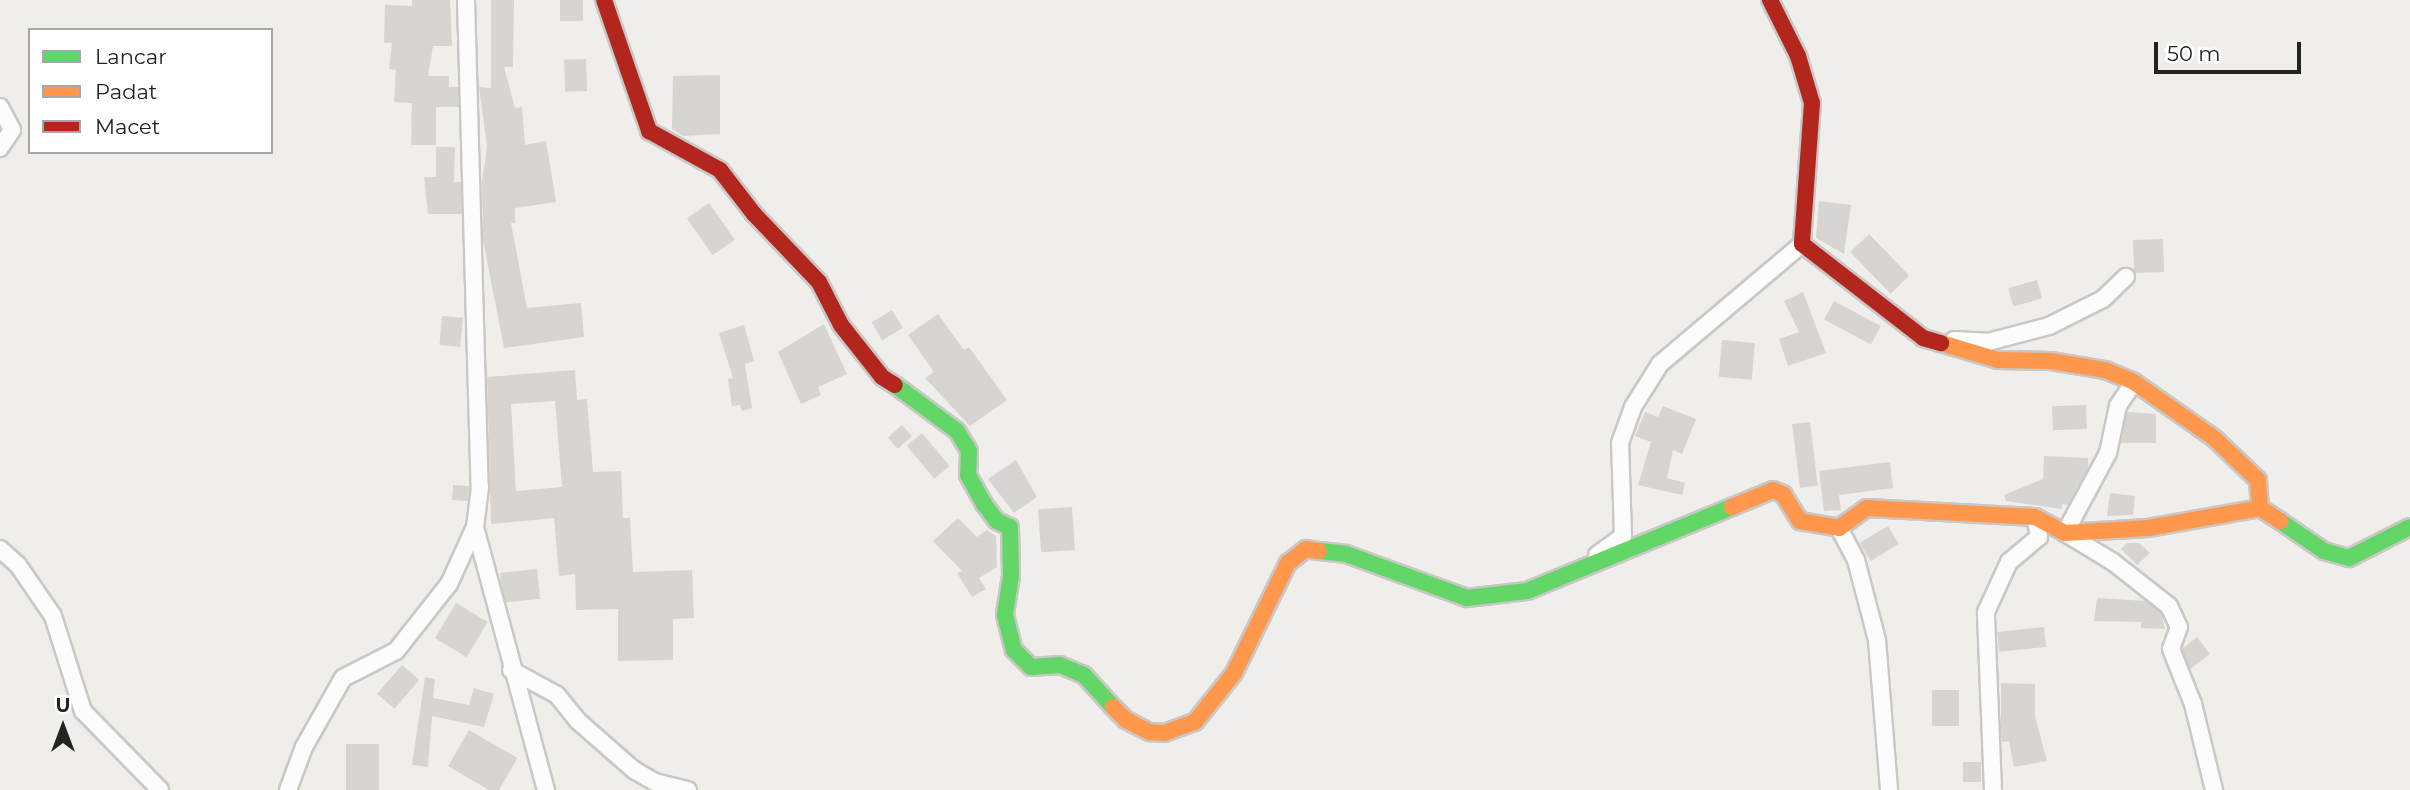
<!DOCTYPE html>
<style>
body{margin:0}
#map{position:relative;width:2410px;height:790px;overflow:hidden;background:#f0eeeb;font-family:Montserrat,sans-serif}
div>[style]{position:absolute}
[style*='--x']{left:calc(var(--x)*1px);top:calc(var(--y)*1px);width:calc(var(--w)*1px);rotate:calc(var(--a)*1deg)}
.building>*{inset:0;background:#d7d4d2;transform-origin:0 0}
.roads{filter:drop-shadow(2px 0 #c9c8c7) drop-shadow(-2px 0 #c9c8c7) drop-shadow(0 2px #c9c8c7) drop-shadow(0 -2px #c9c8c7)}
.street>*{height:16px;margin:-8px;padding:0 8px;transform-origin:8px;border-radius:8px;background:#fdfcfc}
.fast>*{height:16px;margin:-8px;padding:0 8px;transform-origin:8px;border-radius:8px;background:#63d668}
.slow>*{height:16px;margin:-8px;padding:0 8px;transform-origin:8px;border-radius:8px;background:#ff974d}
.jam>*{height:16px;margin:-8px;padding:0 8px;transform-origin:8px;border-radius:8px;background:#b3261e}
span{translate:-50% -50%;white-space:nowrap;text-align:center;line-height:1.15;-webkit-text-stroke:5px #fff;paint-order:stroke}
.legend{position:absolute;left:28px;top:28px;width:245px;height:126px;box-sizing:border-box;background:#fff;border:2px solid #a7a7a7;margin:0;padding:9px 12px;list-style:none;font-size:21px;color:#222}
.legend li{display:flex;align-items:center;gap:14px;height:35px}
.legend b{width:35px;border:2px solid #a7a7a7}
.north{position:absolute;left:28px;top:692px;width:70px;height:70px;-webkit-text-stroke:5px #fff;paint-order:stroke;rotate:0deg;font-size:19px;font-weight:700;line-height:28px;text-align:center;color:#222}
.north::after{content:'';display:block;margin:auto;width:24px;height:32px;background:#222;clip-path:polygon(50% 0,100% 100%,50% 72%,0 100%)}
.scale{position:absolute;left:2154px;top:42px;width:147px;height:32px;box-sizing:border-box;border:4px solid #222;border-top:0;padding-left:9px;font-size:21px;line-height:24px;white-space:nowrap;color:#222;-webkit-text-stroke:5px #fff;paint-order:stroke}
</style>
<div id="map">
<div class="building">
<div style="clip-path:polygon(412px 0,450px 0,452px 46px,433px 46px,428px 76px,449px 76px,449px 87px,458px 87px,459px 107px,436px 107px,436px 145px,411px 145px,412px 103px,394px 102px,396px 70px,389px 69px,392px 43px,384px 43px,385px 5px,412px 6px)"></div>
<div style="clip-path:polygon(491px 0,514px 0,513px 67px,504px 67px,515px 108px,522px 107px,525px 145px,546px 141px,556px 202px,515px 208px,515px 223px,511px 223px,527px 308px,581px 303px,584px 337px,504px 348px,483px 240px,482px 182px,487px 146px,479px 87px,491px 88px)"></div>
<div style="left:560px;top:0;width:23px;height:21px"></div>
<div style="left:586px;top:59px;width:32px;height:22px;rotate:88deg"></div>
<div style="clip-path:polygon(720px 75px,720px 134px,683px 136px,672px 129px,673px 76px)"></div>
<div style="clip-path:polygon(436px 147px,455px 147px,454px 182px,461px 182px,462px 214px,428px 214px,424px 177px,436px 177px)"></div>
<div style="clip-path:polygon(1819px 201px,1851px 205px,1844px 254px,1816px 238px)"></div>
<div style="left:709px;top:203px;width:45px;height:27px;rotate:55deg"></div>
<div style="left:1869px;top:234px;width:58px;height:26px;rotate:46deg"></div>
<div style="left:2163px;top:239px;width:33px;height:30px;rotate:88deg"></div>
<div style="left:2037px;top:280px;width:19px;height:30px;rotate:74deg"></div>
<div style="clip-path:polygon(1803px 292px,1826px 353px,1788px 366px,1779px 339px,1799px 332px,1784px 301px)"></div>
<div style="left:1834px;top:301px;width:53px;height:21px;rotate:28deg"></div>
<div style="left:892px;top:310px;width:21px;height:24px;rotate:59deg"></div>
<div style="clip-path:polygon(938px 314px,964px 350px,969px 347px,1007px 400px,970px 426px,925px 378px,934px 372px,908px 335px)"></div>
<div style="left:442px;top:316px;width:21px;height:29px;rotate:5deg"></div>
<div style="clip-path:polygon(824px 324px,847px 374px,818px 387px,821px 395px,801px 404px,778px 352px)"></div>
<div style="clip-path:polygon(744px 325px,754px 361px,745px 364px,752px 408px,742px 411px,740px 405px,732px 406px,728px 379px,733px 378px,719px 333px)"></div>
<div style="left:1722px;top:340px;width:33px;height:37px;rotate:5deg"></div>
<div style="clip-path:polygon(evenodd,575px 370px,577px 400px,587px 399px,593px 472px,621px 471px,623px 518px,630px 518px,633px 572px,692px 570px,694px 618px,673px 619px,673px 660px,618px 661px,618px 609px,576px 610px,575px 574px,559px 576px,554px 518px,491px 524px,487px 377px,575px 370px,555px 401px,562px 487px,516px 491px,511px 404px,555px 401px)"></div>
<div style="left:2086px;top:405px;width:24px;height:34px;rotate:88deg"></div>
<div style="clip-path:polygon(1663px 406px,1696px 419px,1682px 454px,1673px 450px,1667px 478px,1685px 483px,1682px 495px,1638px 485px,1651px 442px,1635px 436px,1645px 412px,1658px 417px)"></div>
<div style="clip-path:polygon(2127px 412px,2156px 414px,2156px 443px,2121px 443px)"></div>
<div style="left:1810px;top:422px;width:64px;height:18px;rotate:83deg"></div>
<div style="left:902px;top:425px;width:15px;height:19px;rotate:48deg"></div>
<div style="left:922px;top:433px;width:43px;height:20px;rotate:50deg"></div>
<div style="clip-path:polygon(2044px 456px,2088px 458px,2088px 468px,2068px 505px,2062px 504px,2062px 509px,2006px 501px,2004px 495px,2043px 479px)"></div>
<div style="clip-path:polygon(1016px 460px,1037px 497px,1014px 513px,988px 479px)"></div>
<div style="clip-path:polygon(1890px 462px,1893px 488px,1839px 495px,1841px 510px,1824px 511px,1819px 471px)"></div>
<div style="left:453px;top:485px;width:16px;height:15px;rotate:4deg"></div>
<div style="clip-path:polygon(2110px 493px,2135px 496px,2133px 515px,2107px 516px)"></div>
<div style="left:1072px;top:507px;width:43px;height:34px;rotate:86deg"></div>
<div style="clip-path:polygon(958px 518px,977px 537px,987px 530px,996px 536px,997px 567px,979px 578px,986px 589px,972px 597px,957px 573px,962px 571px,933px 541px)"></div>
<div style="left:1888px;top:526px;width:21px;height:33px;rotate:59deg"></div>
<div style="clip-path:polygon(2127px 543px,2139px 543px,2150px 553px,2137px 565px,2121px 549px)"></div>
<div style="left:537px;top:569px;width:30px;height:37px;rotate:84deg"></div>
<div style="clip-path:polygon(2097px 598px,2146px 601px,2161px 613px,2165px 629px,2141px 628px,2141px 622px,2094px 621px)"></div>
<div style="left:456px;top:603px;width:37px;height:41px;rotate:31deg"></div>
<div style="left:2044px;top:627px;width:20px;height:47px;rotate:84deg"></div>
<div style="clip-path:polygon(2197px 637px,2210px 654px,2190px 669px,2182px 649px)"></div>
<div style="left:402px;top:665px;width:23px;height:38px;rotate:41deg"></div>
<div style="clip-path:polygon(425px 677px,435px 679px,433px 698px,469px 705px,474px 688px,494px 694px,484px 727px,432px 716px,428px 767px,412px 765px)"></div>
<div style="clip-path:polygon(2001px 683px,2035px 684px,2035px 716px,2047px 761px,2014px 767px,2009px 741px,2002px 742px,2001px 737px)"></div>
<div style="left:1932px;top:690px;width:27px;height:36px"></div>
<div style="left:469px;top:730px;width:56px;height:42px;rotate:30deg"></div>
<div style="left:379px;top:744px;width:46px;height:33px;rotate:90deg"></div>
<div style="left:1963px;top:762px;width:18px;height:20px"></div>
</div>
<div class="roads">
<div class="street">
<div style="--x:466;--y:0;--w:487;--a:88.4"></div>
<div style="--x:480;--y:487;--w:40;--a:97.1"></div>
<div style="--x:475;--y:527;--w:272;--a:74.9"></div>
<div style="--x:0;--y:107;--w:26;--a:62"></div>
<div style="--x:12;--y:130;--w:22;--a:124"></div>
<div style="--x:1954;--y:340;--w:34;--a:3"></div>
<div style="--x:1988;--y:342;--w:63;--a:-14.7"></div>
<div style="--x:2049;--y:326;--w:60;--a:-26.6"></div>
<div style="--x:2103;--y:299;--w:32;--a:-44"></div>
<div style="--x:2134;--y:382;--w:29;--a:124"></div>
<div style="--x:2118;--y:406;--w:48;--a:102"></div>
<div style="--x:2108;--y:453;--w:91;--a:118.3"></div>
<div style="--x:2065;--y:533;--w:56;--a:31.1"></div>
<div style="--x:2113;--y:562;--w:71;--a:38.2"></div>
<div style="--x:2169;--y:606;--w:23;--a:65"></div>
<div style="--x:2179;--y:627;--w:23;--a:110"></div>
<div style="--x:2171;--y:649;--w:59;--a:68.2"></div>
<div style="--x:2193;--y:704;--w:89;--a:76.3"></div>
<div style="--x:1839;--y:528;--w:36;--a:62"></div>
<div style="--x:1856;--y:560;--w:83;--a:75.3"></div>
<div style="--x:1877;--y:640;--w:150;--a:85.4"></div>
<div style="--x:0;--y:549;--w:24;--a:42"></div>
<div style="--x:18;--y:565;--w:62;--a:55.5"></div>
<div style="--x:53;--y:616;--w:100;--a:72.5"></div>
<div style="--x:83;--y:711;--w:110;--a:45.7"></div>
<div style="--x:1597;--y:555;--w:32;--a:-36"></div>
<div style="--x:1623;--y:536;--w:93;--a:-91.8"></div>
<div style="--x:1620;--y:443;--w:38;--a:-70"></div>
<div style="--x:1633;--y:407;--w:51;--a:-57.9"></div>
<div style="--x:1660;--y:364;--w:186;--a:-40.2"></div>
<div style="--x:511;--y:670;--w:52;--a:28.5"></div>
<div style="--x:557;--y:695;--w:33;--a:51"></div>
<div style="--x:578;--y:721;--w:74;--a:41.2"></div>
<div style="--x:634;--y:770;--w:24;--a:30"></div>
<div style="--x:655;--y:782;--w:34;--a:14"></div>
<div style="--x:288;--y:790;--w:46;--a:-69.6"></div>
<div style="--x:304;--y:747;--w:79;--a:-60.5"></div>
<div style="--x:343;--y:678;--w:59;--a:-27"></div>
<div style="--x:396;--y:651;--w:85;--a:-51.7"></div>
<div style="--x:449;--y:584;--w:63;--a:-65.5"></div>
<div style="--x:1993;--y:790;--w:178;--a:-92.3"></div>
<div style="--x:1986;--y:612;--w:55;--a:-65.3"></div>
<div style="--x:2009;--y:562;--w:39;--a:-40"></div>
<div style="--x:2039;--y:537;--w:20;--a:-101"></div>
</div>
<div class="fast">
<div style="--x:895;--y:385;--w:77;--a:36.6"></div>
<div style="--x:957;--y:431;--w:23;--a:59"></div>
<div style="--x:969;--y:451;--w:24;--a:92"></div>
<div style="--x:968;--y:475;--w:33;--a:61"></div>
<div style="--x:984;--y:504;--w:21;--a:53"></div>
<div style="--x:997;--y:521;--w:14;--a:25"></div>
<div style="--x:1010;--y:527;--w:49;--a:88.8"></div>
<div style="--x:1011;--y:576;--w:39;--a:99"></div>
<div style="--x:1005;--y:615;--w:36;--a:76"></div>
<div style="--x:1014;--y:650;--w:24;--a:45"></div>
<div style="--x:1031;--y:667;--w:29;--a:-4"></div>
<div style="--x:1060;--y:665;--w:26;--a:23"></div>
<div style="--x:1084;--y:675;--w:43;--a:47.8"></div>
<div style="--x:2280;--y:521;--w:53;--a:34.3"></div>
<div style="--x:2324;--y:551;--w:26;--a:16"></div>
<div style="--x:2349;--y:558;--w:68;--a:-26.9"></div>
<div style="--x:1319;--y:551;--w:27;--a:6"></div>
<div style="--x:1346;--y:554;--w:129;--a:20"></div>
<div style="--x:1467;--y:598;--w:60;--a:-6.7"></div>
<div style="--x:1527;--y:591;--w:222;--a:-22.3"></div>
</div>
<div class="slow">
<div style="--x:1941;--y:343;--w:59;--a:16.6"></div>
<div style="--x:1998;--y:360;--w:53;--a:1.1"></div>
<div style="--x:2051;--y:361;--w:55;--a:9.5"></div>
<div style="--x:2105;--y:370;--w:31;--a:22"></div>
<div style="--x:2134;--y:382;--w:98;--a:35"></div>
<div style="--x:2214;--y:438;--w:61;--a:43.7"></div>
<div style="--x:2258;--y:480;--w:28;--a:86"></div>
<div style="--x:1732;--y:507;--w:44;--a:-22.5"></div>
<div style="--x:1773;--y:490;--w:11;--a:22"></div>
<div style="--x:1783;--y:494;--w:32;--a:58"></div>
<div style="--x:1800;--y:521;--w:40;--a:10"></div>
<div style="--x:1839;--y:528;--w:34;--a:-36"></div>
<div style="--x:1867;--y:508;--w:168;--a:3.1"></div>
<div style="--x:2035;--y:517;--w:34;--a:28"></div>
<div style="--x:2065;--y:533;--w:83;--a:-3.4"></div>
<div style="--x:2148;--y:528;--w:114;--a:-10.1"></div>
<div style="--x:2260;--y:508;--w:24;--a:33"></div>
<div style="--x:1113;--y:707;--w:18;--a:45"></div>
<div style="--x:1126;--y:720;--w:27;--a:27"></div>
<div style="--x:1150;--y:732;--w:14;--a:4"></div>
<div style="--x:1164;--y:733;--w:33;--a:-20"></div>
<div style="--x:1195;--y:722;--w:63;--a:-51.5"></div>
<div style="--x:1234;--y:673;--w:123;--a:-63.9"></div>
<div style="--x:1288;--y:563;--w:23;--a:-38"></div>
<div style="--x:1306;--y:549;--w:13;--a:9"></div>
</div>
<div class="jam">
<div style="--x:604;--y:0;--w:139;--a:71"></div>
<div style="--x:649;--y:131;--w:81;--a:28.8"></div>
<div style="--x:720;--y:170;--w:56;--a:52.3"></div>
<div style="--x:754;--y:214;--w:94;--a:46.3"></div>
<div style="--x:819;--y:282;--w:48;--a:62.9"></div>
<div style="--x:841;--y:325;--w:66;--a:51.7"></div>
<div style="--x:882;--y:377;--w:15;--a:32"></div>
<div style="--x:1770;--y:0;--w:63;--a:63.4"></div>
<div style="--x:1798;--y:56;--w:49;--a:73.4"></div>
<div style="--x:1812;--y:103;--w:141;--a:94.1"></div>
<div style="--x:1802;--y:244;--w:153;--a:37.8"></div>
<div style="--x:1923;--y:338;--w:19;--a:16"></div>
</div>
</div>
<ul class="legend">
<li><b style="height:9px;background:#63d668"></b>Lancar</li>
<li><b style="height:9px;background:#ff974d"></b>Padat</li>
<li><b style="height:9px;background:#b3261e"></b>Macet</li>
</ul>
<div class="north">U</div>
<div class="scale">50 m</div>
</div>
